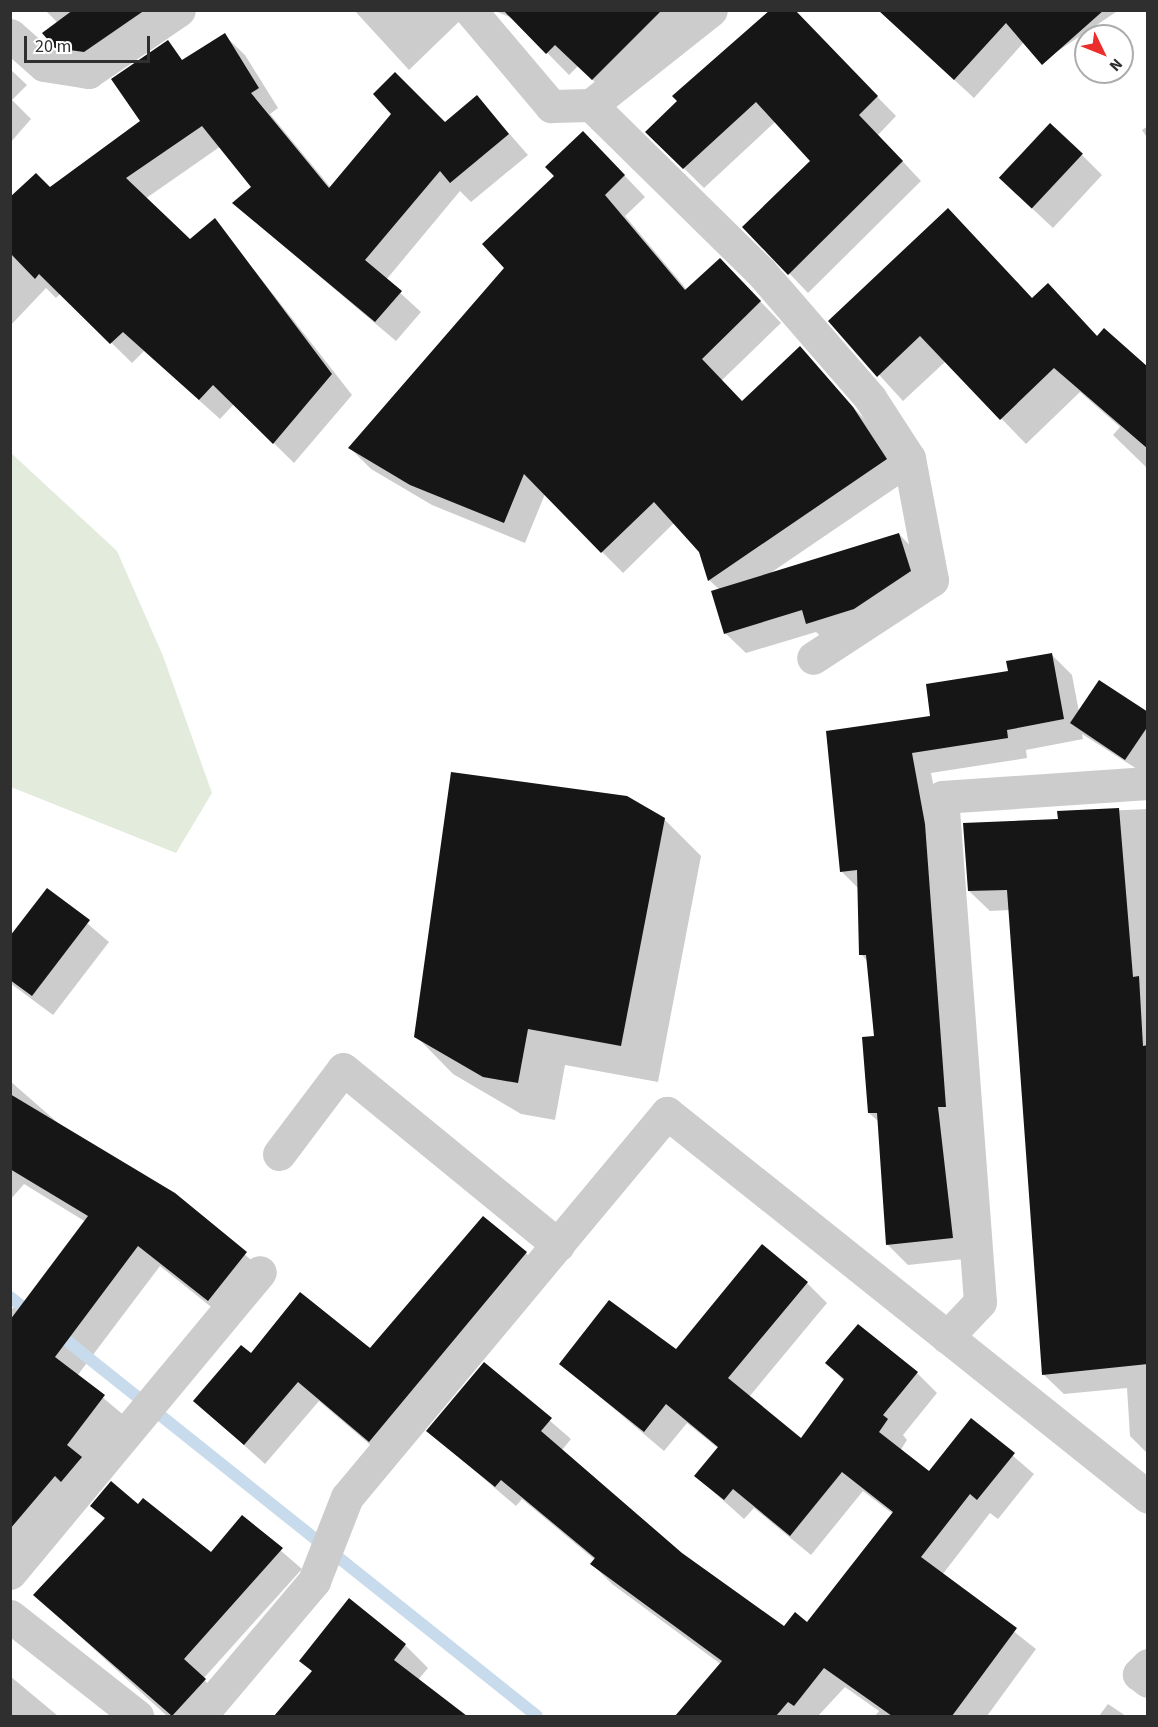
<!DOCTYPE html>
<style>
body{margin:0}
#map{position:relative;width:1158px;height:1727px;overflow:hidden;background:#fff;font-family:"Source Sans 3",sans-serif}
div>[style]{position:absolute}
[style*='--x']{left:calc(var(--x)*1px);top:calc(var(--y)*1px);width:calc(var(--w)*1px);rotate:calc(var(--a)*1deg)}
.green>*{inset:0;background:#e3ecdc}
.shadow>*{inset:0;background:#0003}
.stream>*{height:12px;margin:-6px;padding:0 6px;transform-origin:6px;border-radius:6px;background:#c7dbed}
.building>*{inset:0;background:#161616;transform-origin:0 0}
.street>*{height:33px;margin:-16.5px;padding:0 16.5px;transform-origin:16.5px;border-radius:16.5px;background:#ccc}
span{translate:-50% -50%;white-space:nowrap;text-align:center;line-height:1.15;-webkit-text-stroke:6px #fff;paint-order:stroke}
.frame{position:absolute;inset:0;border:12px solid #2f2f2f;pointer-events:none}
.north{position:absolute;left:1074px;top:24px;width:60px;height:60px;box-sizing:border-box;background:#fff;border:2px solid #acacac;border-radius:50%;rotate:133deg;font-size:16px;font-weight:700;line-height:24px;text-align:center;color:#2f2f2f}
.north::after{content:'';display:block;margin:auto;width:21px;height:27px;background:#eb2d2b;clip-path:polygon(50% 0,100% 100%,50% 72%,0 100%)}
.scale{position:absolute;left:24px;top:36px;width:126px;height:27px;box-sizing:border-box;border:3px solid #2f2f2f;border-top:0;padding-left:8px;font-size:18px;line-height:21px;white-space:nowrap;color:#2f2f2f;-webkit-text-stroke:4px #fff;paint-order:stroke}
</style>
<div id="map">
<div class="green">
<div style="clip-path:polygon(10px 452px,117px 551px,163px 656px,212px 793px,176px 853px,11px 787px)"></div>
</div>
<div class="shadow">
<div style="clip-path:polygon(45px 10px,169px 10px,79px 70px,56px 47px,58px 23px)"></div>
<div style="clip-path:polygon(354px 10px,471px 10px,409px 70px)"></div>
<div style="clip-path:polygon(493px 10px,709px 10px,615px 101px,578px 66px,569px 75px,514px 19px)"></div>
<div style="clip-path:polygon(878px 10px,1119px 10px,1043px 61px,1024px 42px,974px 98px)"></div>
<div style="clip-path:polygon(798px 16px,896px 116px,878px 135px,921px 181px,808px 293px,789px 273px,812px 161px,776px 121px,704px 188px,647px 132px)"></div>
<div style="clip-path:polygon(224px 35px,245px 55px,278px 108px,270px 114px,331px 188px,445px 124px,477px 97px,528px 155px,471px 202px,460px 191px,386px 280px,421px 312px,396px 341px,234px 204px,253px 187px,221px 146px,145px 199px,190px 241px,215px 220px,352px 395px,294px 463px,234px 404px,220px 419px,144px 351px,132px 363px,61px 293px,56px 298px,46px 288px,10px 326px,10px 199px,50px 189px,142px 121px)"></div>
<div style="clip-path:polygon(10px 69px,27px 85px,12px 100px,31px 119px,10px 143px)"></div>
<div style="clip-path:polygon(1148px 126px,1148px 139px,1142px 130px)"></div>
<div style="clip-path:polygon(604px 154px,645px 197px,625px 216px,687px 290px,741px 281px,781px 323px,721px 381px,742px 403px,800px 348px,874px 430px,907px 480px,769px 574px,899px 534px,919px 555px,931px 592px,828px 643px,816px 632px,746px 653px,725px 633px,720px 590px,709px 580px,700px 551px,674px 523px,623px 573px,545px 494px,525px 543px,432px 505px,371px 469px,350px 448px)"></div>
<div style="clip-path:polygon(1082px 155px,1102px 175px,1053px 228px,1021px 198px)"></div>
<div style="clip-path:polygon(1033px 299px,1073px 310px,1098px 337px,1148px 369px,1148px 469px,1113px 435px,1120px 427px,1080px 392px,1026px 444px,946px 361px,903px 401px,830px 321px)"></div>
<div style="clip-path:polygon(1052px 655px,1072px 675px,1079px 712px,1148px 714px,1148px 776px,1082px 734px,1083px 739px,1026px 750px,1027px 758px,931px 773px,945px 845px,973px 1258px,908px 1265px,888px 1245px,879px 1122px,869px 1113px,876px 1037px,868px 962px,861px 954px,859px 889px,842px 872px,932px 718px)"></div>
<div style="clip-path:polygon(1148px 809px,1148px 1454px,1130px 1436px,1127px 1388px,1064px 1394px,1043px 1374px,1010px 910px,990px 911px,969px 891px,1059px 820px,1059px 813px)"></div>
<div style="clip-path:polygon(664px 819px,701px 856px,658px 1082px,565px 1065px,555px 1120px,521px 1114px,453px 1074px,416px 1036px)"></div>
<div style="clip-path:polygon(48px 890px,109px 942px,53px 1015px,10px 983px,10px 939px)"></div>
<div style="clip-path:polygon(10px 1081px,65px 1129px,174px 1195px,268px 1274px,230px 1322px,160px 1266px,77px 1376px,126px 1417px,10px 1571px,10px 1311px,15px 1306px,20px 1310px,86px 1222px,24px 1184px,10px 1200px)"></div>
<div style="clip-path:polygon(526px 1253px,546px 1273px,389px 1461px,319px 1401px,265px 1464px,195px 1401px,251px 1355px,370px 1350px)"></div>
<div style="clip-path:polygon(807px 1283px,827px 1303px,749px 1397px,801px 1440px,844px 1381px,827px 1363px,917px 1373px,937px 1393px,903px 1435px,907px 1440px,900px 1451px,929px 1473px,971px 1420px,1034px 1474px,998px 1519px,990px 1513px,942px 1575px,1036px 1649px,987px 1716px,875px 1716px,879px 1711px,845px 1687px,818px 1716px,681px 1716px,722px 1665px,612px 1584px,592px 1564px,595px 1560px,522px 1499px,516px 1506px,428px 1431px,484px 1364px,571px 1439px,562px 1450px,681px 1554px,784px 1628px,807px 1624px,893px 1514px,863px 1491px,811px 1555px,754px 1508px,744px 1519px,696px 1476px,719px 1449px,687px 1423px,664px 1451px,561px 1364px,677px 1351px)"></div>
<div style="clip-path:polygon(92px 1506px,211px 1554px,242px 1517px,302px 1569px,203px 1679px,225px 1700px,210px 1716px,167px 1716px,35px 1595px,106px 1519px)"></div>
<div style="clip-path:polygon(405px 1645px,428px 1668px,418px 1680px,465px 1716px,276px 1716px,313px 1672px,301px 1661px)"></div>
<div style="clip-path:polygon(10px 1676px,58px 1716px,10px 1716px)"></div>
<div style="clip-path:polygon(1108px 1704px,1126px 1716px,1099px 1716px)"></div>
</div>
<div class="stream">
<div style="--x:10;--y:1297;--w:28;--a:38"></div>
<div style="--x:56;--y:1332;--w:615;--a:38.6"></div>
</div>
<div class="building">
<div style="clip-path:polygon(73px 10px,145px 10px,84px 52px,55px 48px,42px 33px)"></div>
<div style="clip-path:polygon(503px 10px,662px 10px,592px 80px,555px 45px,546px 54px)"></div>
<div style="clip-path:polygon(770px 10px,795px 10px,878px 96px,859px 115px,903px 161px,788px 275px,742px 227px,810px 161px,756px 102px,683px 169px,645px 132px,677px 101px,672px 96px)"></div>
<div style="clip-path:polygon(878px 10px,1104px 10px,1042px 65px,1006px 23px,954px 80px)"></div>
<div style="clip-path:polygon(225px 33px,259px 88px,251px 93px,329px 188px,391px 114px,373px 94px,395px 72px,445px 122px,477px 95px,509px 134px,450px 183px,440px 171px,365px 260px,402px 291px,375px 322px,232px 203px,251px 187px,202px 126px,126px 178px,190px 239px,215px 218px,332px 374px,273px 444px,213px 385px,199px 400px,123px 332px,110px 344px,39px 274px,35px 279px,10px 253px,10px 197px,36px 173px,50px 187px,140px 121px,111px 79px,168px 40px,182px 60px)"></div>
<div style="left:1050px;top:123px;width:45px;height:75px;rotate:43deg"></div>
<div style="clip-path:polygon(583px 131px,625px 175px,605px 195px,685px 290px,720px 258px,761px 301px,702px 359px,742px 401px,800px 346px,853px 407px,887px 459px,708px 581px,699px 552px,654px 502px,601px 553px,524px 474px,504px 523px,410px 485px,348px 448px,504px 268px,482px 244px,554px 176px,545px 167px)"></div>
<div style="clip-path:polygon(948px 208px,1032px 298px,1048px 283px,1097px 336px,1104px 328px,1148px 367px,1148px 449px,1054px 368px,1000px 420px,920px 336px,877px 377px,828px 321px)"></div>
<div style="clip-path:polygon(899px 533px,911px 571px,854px 609px,806px 624px,802px 610px,724px 634px,711px 591px)"></div>
<div style="clip-path:polygon(1052px 653px,1064px 719px,1007px 730px,1008px 738px,912px 753px,925px 824px,946px 1107px,938px 1107px,953px 1238px,886px 1245px,877px 1113px,868px 1113px,862px 1037px,874px 1036px,866px 955px,859px 955px,857px 870px,840px 872px,826px 731px,930px 716px,926px 684px,1008px 671px,1006px 661px)"></div>
<div style="clip-path:polygon(1099px 680px,1148px 712px,1148px 726px,1125px 760px,1070px 723px)"></div>
<div style="clip-path:polygon(451px 772px,627px 796px,665px 818px,621px 1046px,528px 1029px,518px 1083px,483px 1077px,414px 1037px)"></div>
<div style="clip-path:polygon(1119px 808px,1133px 977px,1139px 976px,1143px 1046px,1148px 1045px,1148px 1364px,1042px 1375px,1007px 890px,968px 891px,963px 823px,1058px 819px,1057px 811px)"></div>
<div style="clip-path:polygon(47px 888px,90px 920px,32px 996px,10px 980px,10px 936px)"></div>
<div style="clip-path:polygon(10px 1094px,175px 1193px,247px 1252px,208px 1301px,138px 1246px,55px 1357px,105px 1395px,67px 1445px,82px 1457px,61px 1482px,55px 1476px,10px 1529px,10px 1320px,88px 1216px,10px 1169px)"></div>
<div style="clip-path:polygon(483px 1216px,527px 1252px,369px 1442px,298px 1382px,244px 1445px,193px 1401px,241px 1345px,251px 1353px,300px 1292px,370px 1348px)"></div>
<div style="clip-path:polygon(762px 1244px,808px 1282px,728px 1378px,801px 1438px,844px 1379px,825px 1363px,858px 1324px,918px 1372px,883px 1415px,888px 1419px,879px 1432px,929px 1471px,971px 1418px,1015px 1453px,977px 1500px,970px 1494px,921px 1557px,1017px 1628px,952px 1716px,892px 1716px,824px 1668px,794px 1706px,788px 1702px,776px 1716px,675px 1716px,722px 1661px,590px 1564px,595px 1558px,501px 1480px,495px 1487px,426px 1431px,484px 1362px,552px 1418px,541px 1431px,682px 1553px,784px 1626px,795px 1612px,807px 1622px,893px 1512px,842px 1472px,790px 1536px,733px 1489px,724px 1500px,694px 1476px,718px 1447px,666px 1404px,644px 1432px,559px 1364px,609px 1300px,676px 1349px)"></div>
<div style="clip-path:polygon(111px 1481px,138px 1504px,143px 1498px,211px 1552px,242px 1515px,283px 1548px,184px 1659px,206px 1679px,172px 1716px,33px 1595px,105px 1518px,90px 1506px)"></div>
<div style="clip-path:polygon(349px 1598px,406px 1644px,394px 1660px,467px 1716px,274px 1716px,312px 1671px,299px 1661px)"></div>
</div>
<div class="street">
<div style="--x:470;--y:10;--w:126;--a:49.8"></div>
<div style="--x:551;--y:106;--w:40;--a:-1.4"></div>
<div style="--x:591;--y:105;--w:153;--a:-38.4"></div>
<div style="--x:10;--y:35;--w:45;--a:41.4"></div>
<div style="--x:44;--y:65;--w:45;--a:9"></div>
<div style="--x:88;--y:72;--w:110;--a:-34.3"></div>
<div style="--x:591;--y:105;--w:238;--a:44.5"></div>
<div style="--x:761;--y:272;--w:167;--a:49.1"></div>
<div style="--x:870;--y:398;--w:72;--a:57"></div>
<div style="--x:909;--y:458;--w:124;--a:79.3"></div>
<div style="--x:932;--y:580;--w:142;--a:146.8"></div>
<div style="--x:279;--y:1154;--w:106;--a:-53"></div>
<div style="--x:343;--y:1069;--w:278;--a:39.3"></div>
<div style="--x:947;--y:1337;--w:48;--a:-46.7"></div>
<div style="--x:980;--y:1302;--w:506;--a:-94.3"></div>
<div style="--x:942;--y:797;--w:206;--a:-3.9"></div>
<div style="--x:10;--y:1573;--w:391;--a:-50.3"></div>
<div style="--x:10;--y:1616;--w:162;--a:38.2"></div>
<div style="--x:1148;--y:1665;--w:13;--a:135"></div>
<div style="--x:1139;--y:1674;--w:11;--a:38"></div>
<div style="--x:200;--y:1716;--w:177;--a:-49.8"></div>
<div style="--x:314;--y:1581;--w:90;--a:-68.6"></div>
<div style="--x:347;--y:1497;--w:500;--a:-50.2"></div>
<div style="--x:667;--y:1113;--w:615;--a:38.6"></div>
</div>
<div class="frame"></div>
<div class="north">N</div>
<div class="scale">20 m</div>
</div>
